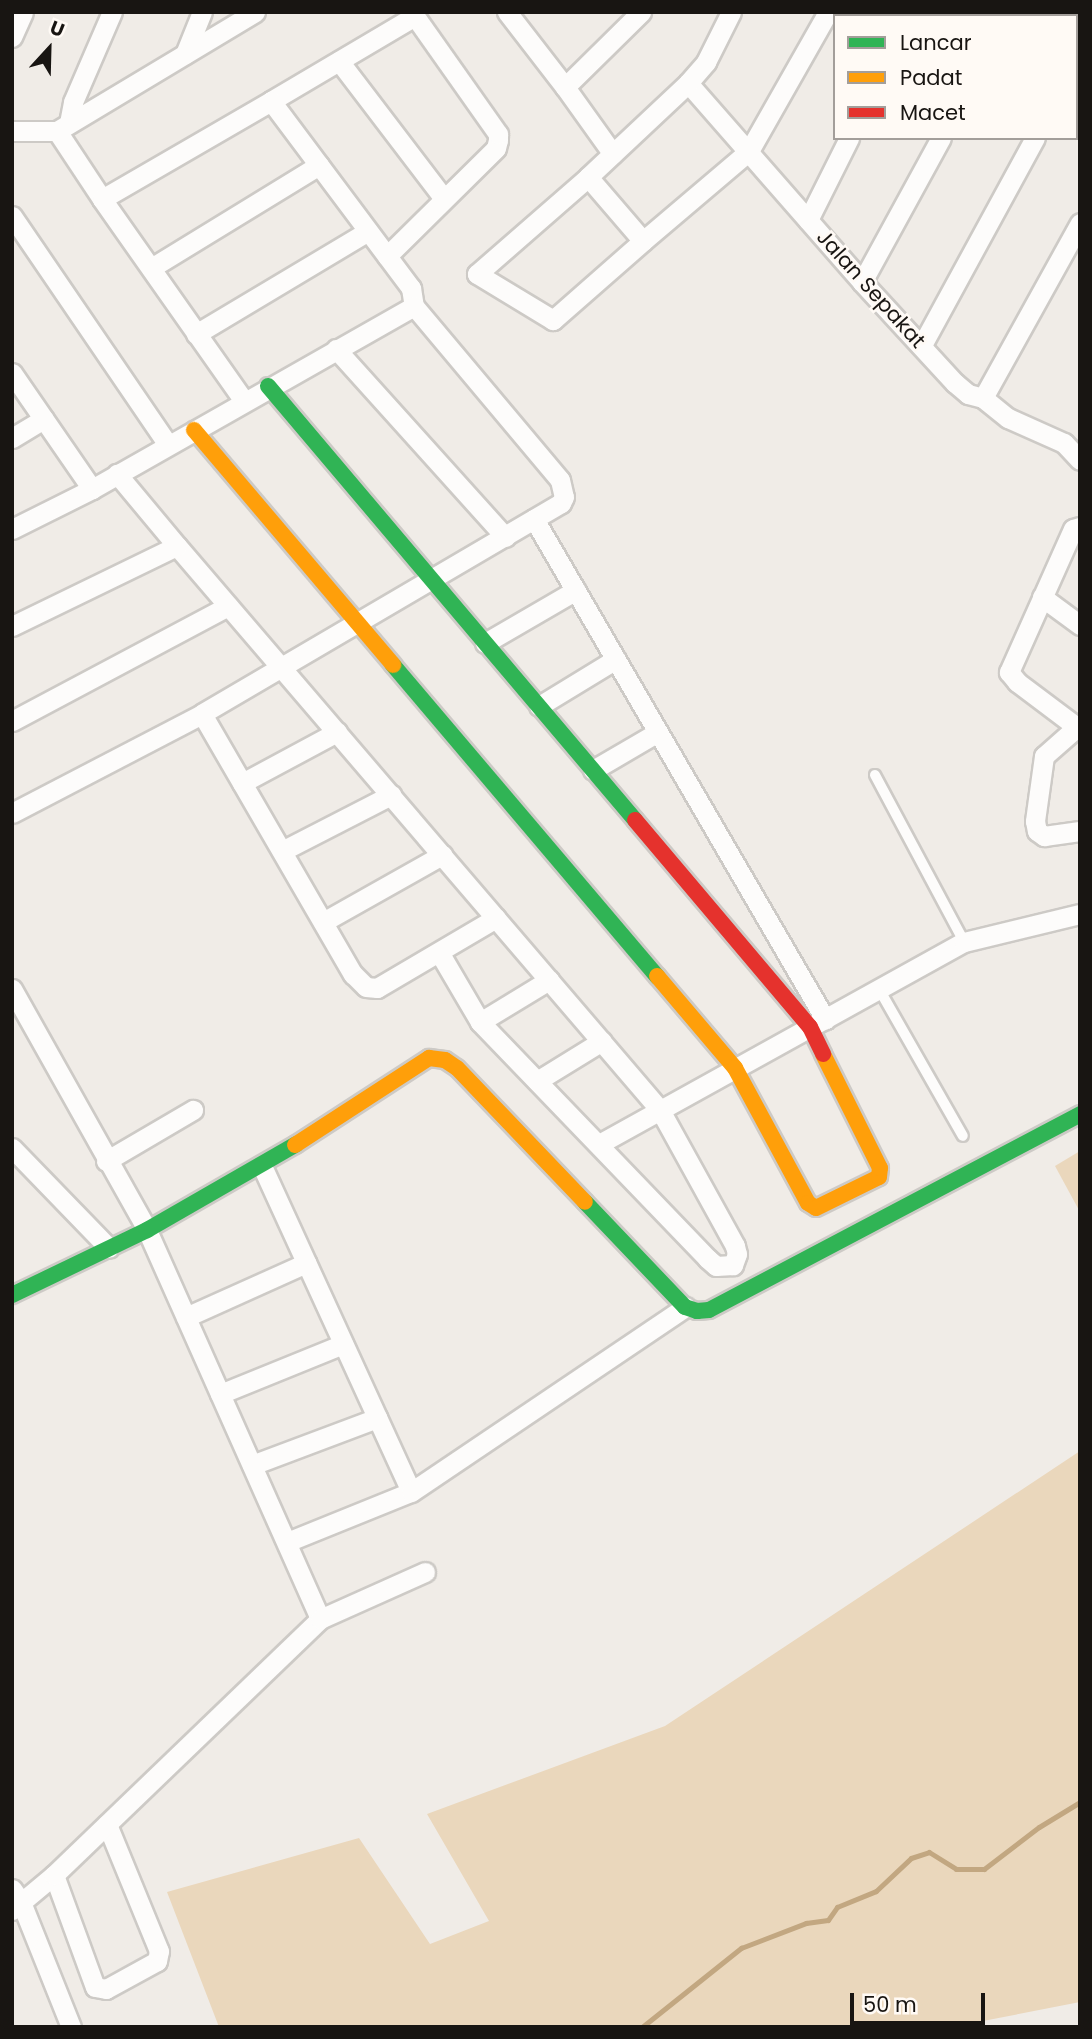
<!DOCTYPE html>
<style>
body{margin:0}
#map{position:relative;width:1092px;height:2039px;overflow:hidden;background:#f0ece7;font-family:Poppins,sans-serif}
div>[style]{position:absolute}
[style*='--x']{left:calc(var(--x)*1px);top:calc(var(--y)*1px);width:calc(var(--w)*1px);rotate:calc(var(--a)*1deg)}
.green>*{inset:0;background:#ead7bc}
.stream>*{height:5px;margin:-2.5px;padding:0 2.5px;transform-origin:2.5px;border-radius:2.5px;background:#c2a781}
.roads{filter:drop-shadow(2px 0 #cdcac6) drop-shadow(-2px 0 #cdcac6) drop-shadow(0 2px #cdcac6) drop-shadow(0 -2px #cdcac6)}
.lane>*{height:10px;margin:-5px;padding:0 5px;transform-origin:5px;border-radius:5px;background:#fdfcfb}
.street>*{height:19px;margin:-9.5px;padding:0 9.5px;transform-origin:9.5px;border-radius:9.5px;background:#fdfcfb}
.fast>*{height:16px;margin:-8px;padding:0 8px;transform-origin:8px;border-radius:8px;background:#30b455}
.slow>*{height:16px;margin:-8px;padding:0 8px;transform-origin:8px;border-radius:8px;background:#ff9f0a}
.jam>*{height:16px;margin:-8px;padding:0 8px;transform-origin:8px;border-radius:8px;background:#e5322d}
span{translate:-50% -50%;white-space:nowrap;text-align:center;line-height:1.15;-webkit-text-stroke:5px #fffaf5;paint-order:stroke}
.street-label{font-size:21px;color:#181512}
.frame{position:absolute;inset:0;border:14px solid #181512;pointer-events:none}
.legend{position:absolute;left:833px;top:14px;width:245px;height:126px;box-sizing:border-box;background:#fffaf5;border:2px solid #a39e9a;margin:0;padding:9px 12px;list-style:none;font-size:21px;color:#181512}
.legend li{display:flex;align-items:center;gap:14px;height:35px}
.legend b{width:35px;border:2px solid #a39e9a}
.north{position:absolute;left:14px;top:14px;width:70px;height:70px;-webkit-text-stroke:5px #fffaf5;paint-order:stroke;rotate:22deg;font-size:19px;font-weight:700;line-height:28px;text-align:center;color:#181512}
.north::after{content:'';display:block;margin:auto;width:24px;height:32px;background:#181512;clip-path:polygon(50% 0,100% 100%,50% 72%,0 100%)}
.scale{position:absolute;left:850px;top:1993px;width:135px;height:32px;box-sizing:border-box;border:4px solid #181512;border-top:0;padding-left:9px;font-size:21px;line-height:24px;white-space:nowrap;color:#181512;-webkit-text-stroke:5px #fffaf5;paint-order:stroke}
</style>
<div id="map">
<div class="green">
<div style="clip-path:polygon(1080px 1151px,1080px 1212px,1055px 1166px)"></div>
<div style="clip-path:polygon(1080px 1451px,1080px 2002px,983px 2021px,984px 2027px,219px 2027px,167px 1892px,359px 1838px,430px 1944px,489px 1921px,427px 1814px,665px 1726px)"></div>
</div>
<div class="stream">
<div style="--x:642;--y:2027;--w:127;--a:-38.6"></div>
<div style="--x:741;--y:1948;--w:70;--a:-21"></div>
<div style="--x:806;--y:1923;--w:22;--a:-8"></div>
<div style="--x:828;--y:1920;--w:16;--a:-55"></div>
<div style="--x:837;--y:1907;--w:42;--a:-22.3"></div>
<div style="--x:876;--y:1891;--w:48;--a:-43.3"></div>
<div style="--x:911;--y:1858;--w:19;--a:-18"></div>
<div style="--x:929;--y:1852;--w:32;--a:32"></div>
<div style="--x:956;--y:1869;--w:28;--a:0"></div>
<div style="--x:984;--y:1869;--w:69;--a:-37.4"></div>
<div style="--x:1039;--y:1827;--w:48;--a:-31.4"></div>
</div>
<div class="roads">
<div class="lane">
<div style="--x:875;--y:775;--w:189;--a:61.9"></div>
<div style="--x:879;--y:989;--w:169;--a:60.3"></div>
</div>
<div class="street">
<div style="--x:507;--y:12;--w:95;--a:52.3"></div>
<div style="--x:565;--y:87;--w:107;--a:-44.6"></div>
<div style="--x:909;--y:16;--w:4;--a:-76"></div>
<div style="--x:987;--y:16;--w:6;--a:-45"></div>
<div style="--x:1076;--y:28;--w:8;--a:-60"></div>
<div style="--x:12;--y:37;--w:27;--a:-66"></div>
<div style="--x:185;--y:54;--w:45;--a:-68"></div>
<div style="--x:339;--y:61;--w:173;--a:52.7"></div>
<div style="--x:688;--y:83;--w:264;--a:48.8"></div>
<div style="--x:862;--y:282;--w:137;--a:47.4"></div>
<div style="--x:955;--y:383;--w:17;--a:40"></div>
<div style="--x:968;--y:394;--w:16;--a:15"></div>
<div style="--x:983;--y:398;--w:32;--a:39"></div>
<div style="--x:1008;--y:418;--w:61;--a:24.1"></div>
<div style="--x:1064;--y:443;--w:23;--a:47"></div>
<div style="--x:565;--y:87;--w:82;--a:54.4"></div>
<div style="--x:271;--y:101;--w:167;--a:-30.6"></div>
<div style="--x:1076;--y:116;--w:4;--a:27"></div>
<div style="--x:69;--y:123;--w:21;--a:-79"></div>
<div style="--x:73;--y:102;--w:98;--a:-66.6"></div>
<div style="--x:12;--y:131;--w:45;--a:0"></div>
<div style="--x:57;--y:131;--w:82;--a:56.5"></div>
<div style="--x:57;--y:131;--w:231;--a:-31"></div>
<div style="--x:588;--y:177;--w:84;--a:49.3"></div>
<div style="--x:643;--y:241;--w:139;--a:-40.3"></div>
<div style="--x:749;--y:151;--w:160;--a:-60.4"></div>
<div style="--x:12;--y:216;--w:277;--a:55.7"></div>
<div style="--x:808;--y:220;--w:92;--a:-63.4"></div>
<div style="--x:643;--y:241;--w:120;--a:138.7"></div>
<div style="--x:553;--y:320;--w:89;--a:-148.8"></div>
<div style="--x:477;--y:274;--w:147;--a:-41.1"></div>
<div style="--x:588;--y:177;--w:137;--a:-43.2"></div>
<div style="--x:688;--y:83;--w:28;--a:-49"></div>
<div style="--x:706;--y:62;--w:56;--a:-63.4"></div>
<div style="--x:387;--y:256;--w:153;--a:-44.7"></div>
<div style="--x:496;--y:148;--w:8;--a:-76"></div>
<div style="--x:498;--y:140;--w:6;--a:-90"></div>
<div style="--x:498;--y:134;--w:149;--a:-125.2"></div>
<div style="--x:151;--y:268;--w:197;--a:-31.5"></div>
<div style="--x:862;--y:282;--w:164;--a:-61.3"></div>
<div style="--x:196;--y:334;--w:200;--a:-30.9"></div>
<div style="--x:922;--y:345;--w:236;--a:-61.4"></div>
<div style="--x:336;--y:349;--w:253;--a:48"></div>
<div style="--x:12;--y:373;--w:141;--a:55.4"></div>
<div style="--x:983;--y:398;--w:200;--a:-61"></div>
<div style="--x:244;--y:401;--w:247;--a:-125.1"></div>
<div style="--x:102;--y:199;--w:195;--a:-30.1"></div>
<div style="--x:271;--y:101;--w:234;--a:53.2"></div>
<div style="--x:411;--y:288;--w:18;--a:81"></div>
<div style="--x:12;--y:438;--w:37;--a:-31"></div>
<div style="--x:534;--y:519;--w:579;--a:59.8"></div>
<div style="--x:1080;--y:527;--w:7;--a:164"></div>
<div style="--x:1073;--y:529;--w:157;--a:114.1"></div>
<div style="--x:1009;--y:672;--w:13;--a:51"></div>
<div style="--x:1017;--y:682;--w:75;--a:36.9"></div>
<div style="--x:1077;--y:727;--w:44;--a:138.7"></div>
<div style="--x:1044;--y:756;--w:66;--a:97.9"></div>
<div style="--x:1035;--y:821;--w:10;--a:79"></div>
<div style="--x:1037;--y:831;--w:9;--a:36"></div>
<div style="--x:1044;--y:836;--w:36;--a:-8"></div>
<div style="--x:12;--y:529;--w:89;--a:-26.6"></div>
<div style="--x:92;--y:489;--w:370;--a:-29.6"></div>
<div style="--x:414;--y:306;--w:227;--a:50"></div>
<div style="--x:560;--y:480;--w:17;--a:77"></div>
<div style="--x:564;--y:497;--w:7;--a:117"></div>
<div style="--x:561;--y:503;--w:416;--a:149.6"></div>
<div style="--x:202;--y:714;--w:214;--a:152.5"></div>
<div style="--x:177;--y:546;--w:743;--a:49.42"></div>
<div style="--x:660;--y:1110;--w:155;--a:61.1"></div>
<div style="--x:735;--y:1246;--w:8;--a:76"></div>
<div style="--x:737;--y:1254;--w:12;--a:110"></div>
<div style="--x:733;--y:1265;--w:17;--a:177"></div>
<div style="--x:716;--y:1266;--w:11;--a:-139"></div>
<div style="--x:708;--y:1259;--w:329;--a:-133.9"></div>
<div style="--x:480;--y:1022;--w:81;--a:-120.4"></div>
<div style="--x:1042;--y:597;--w:47;--a:36.4"></div>
<div style="--x:12;--y:626;--w:183;--a:-25.9"></div>
<div style="--x:177;--y:546;--w:94;--a:-129.8"></div>
<div style="--x:485;--y:643;--w:105;--a:-30.2"></div>
<div style="--x:539;--y:706;--w:90;--a:-31.4"></div>
<div style="--x:202;--y:714;--w:301;--a:59.9"></div>
<div style="--x:353;--y:974;--w:18;--a:45"></div>
<div style="--x:366;--y:987;--w:11;--a:5"></div>
<div style="--x:377;--y:988;--w:138;--a:-30.5"></div>
<div style="--x:12;--y:721;--w:245;--a:-28"></div>
<div style="--x:593;--y:770;--w:75;--a:-30.3"></div>
<div style="--x:242;--y:783;--w:108;--a:-28.2"></div>
<div style="--x:282;--y:851;--w:123;--a:-27.2"></div>
<div style="--x:323;--y:922;--w:137;--a:-29.4"></div>
<div style="--x:12;--y:989;--w:276;--a:60.7"></div>
<div style="--x:147;--y:1230;--w:426;--a:66"></div>
<div style="--x:480;--y:1022;--w:81;--a:-31.3"></div>
<div style="--x:537;--y:1081;--w:76;--a:-31.6"></div>
<div style="--x:599;--y:1144;--w:417;--a:-29"></div>
<div style="--x:964;--y:942;--w:119;--a:-13.6"></div>
<div style="--x:12;--y:1148;--w:139;--a:45.9"></div>
<div style="--x:106;--y:1161;--w:101;--a:-30.4"></div>
<div style="--x:262;--y:1166;--w:358;--a:65.4"></div>
<div style="--x:186;--y:1317;--w:132;--a:-24.2"></div>
<div style="--x:220;--y:1394;--w:133;--a:-22.1"></div>
<div style="--x:252;--y:1465;--w:134;--a:-20.6"></div>
<div style="--x:287;--y:1542;--w:134;--a:-22"></div>
<div style="--x:411;--y:1492;--w:331;--a:-34"></div>
<div style="--x:54;--y:1875;--w:119;--a:69.9"></div>
<div style="--x:95;--y:1987;--w:11;--a:10"></div>
<div style="--x:106;--y:1989;--w:58;--a:-28.8"></div>
<div style="--x:157;--y:1961;--w:10;--a:-79"></div>
<div style="--x:159;--y:1951;--w:137;--a:-112.3"></div>
<div style="--x:12;--y:1889;--w:16;--a:55"></div>
<div style="--x:21;--y:1902;--w:135;--a:68.2"></div>
<div style="--x:12;--y:1910;--w:55;--a:-39.8"></div>
<div style="--x:54;--y:1875;--w:369;--a:-43.9"></div>
<div style="--x:320;--y:1619;--w:115;--a:-24.1"></div>
</div>
<div class="fast">
<div style="--x:268;--y:386;--w:568;--a:49.78"></div>
<div style="--x:393;--y:665;--w:408;--a:49.7"></div>
<div style="--x:585;--y:1202;--w:145;--a:46.4"></div>
<div style="--x:685;--y:1307;--w:13;--a:18"></div>
<div style="--x:697;--y:1311;--w:12;--a:-5"></div>
<div style="--x:709;--y:1310;--w:420;--a:-27.8"></div>
<div style="--x:12;--y:1295;--w:150;--a:-25.7"></div>
<div style="--x:147;--y:1230;--w:171;--a:-29.9"></div>
</div>
<div class="slow">
<div style="--x:194;--y:430;--w:308;--a:49.7"></div>
<div style="--x:657;--y:976;--w:121;--a:49.7"></div>
<div style="--x:735;--y:1068;--w:153;--a:61.6"></div>
<div style="--x:808;--y:1203;--w:9;--a:32"></div>
<div style="--x:816;--y:1208;--w:70;--a:-26.2"></div>
<div style="--x:879;--y:1177;--w:9;--a:-84"></div>
<div style="--x:880;--y:1168;--w:127;--a:-116.6"></div>
<div style="--x:295;--y:1145;--w:160;--a:-33"></div>
<div style="--x:429;--y:1058;--w:16;--a:7"></div>
<div style="--x:445;--y:1060;--w:14;--a:34"></div>
<div style="--x:457;--y:1068;--w:185;--a:46.3"></div>
</div>
<div class="jam">
<div style="--x:635;--y:820;--w:271;--a:49.8"></div>
<div style="--x:810;--y:1027;--w:30;--a:64"></div>
</div>
</div>
<div class="street-label">
<span style="left:871px;top:289px;rotate:48deg">Jalan Sepakat</span>
</div>
<div class="frame"></div>
<ul class="legend">
<li><b style="height:9px;background:#30b455"></b>Lancar</li>
<li><b style="height:9px;background:#ff9f0a"></b>Padat</li>
<li><b style="height:9px;background:#e5322d"></b>Macet</li>
</ul>
<div class="north">U</div>
<div class="scale">50 m</div>
</div>
